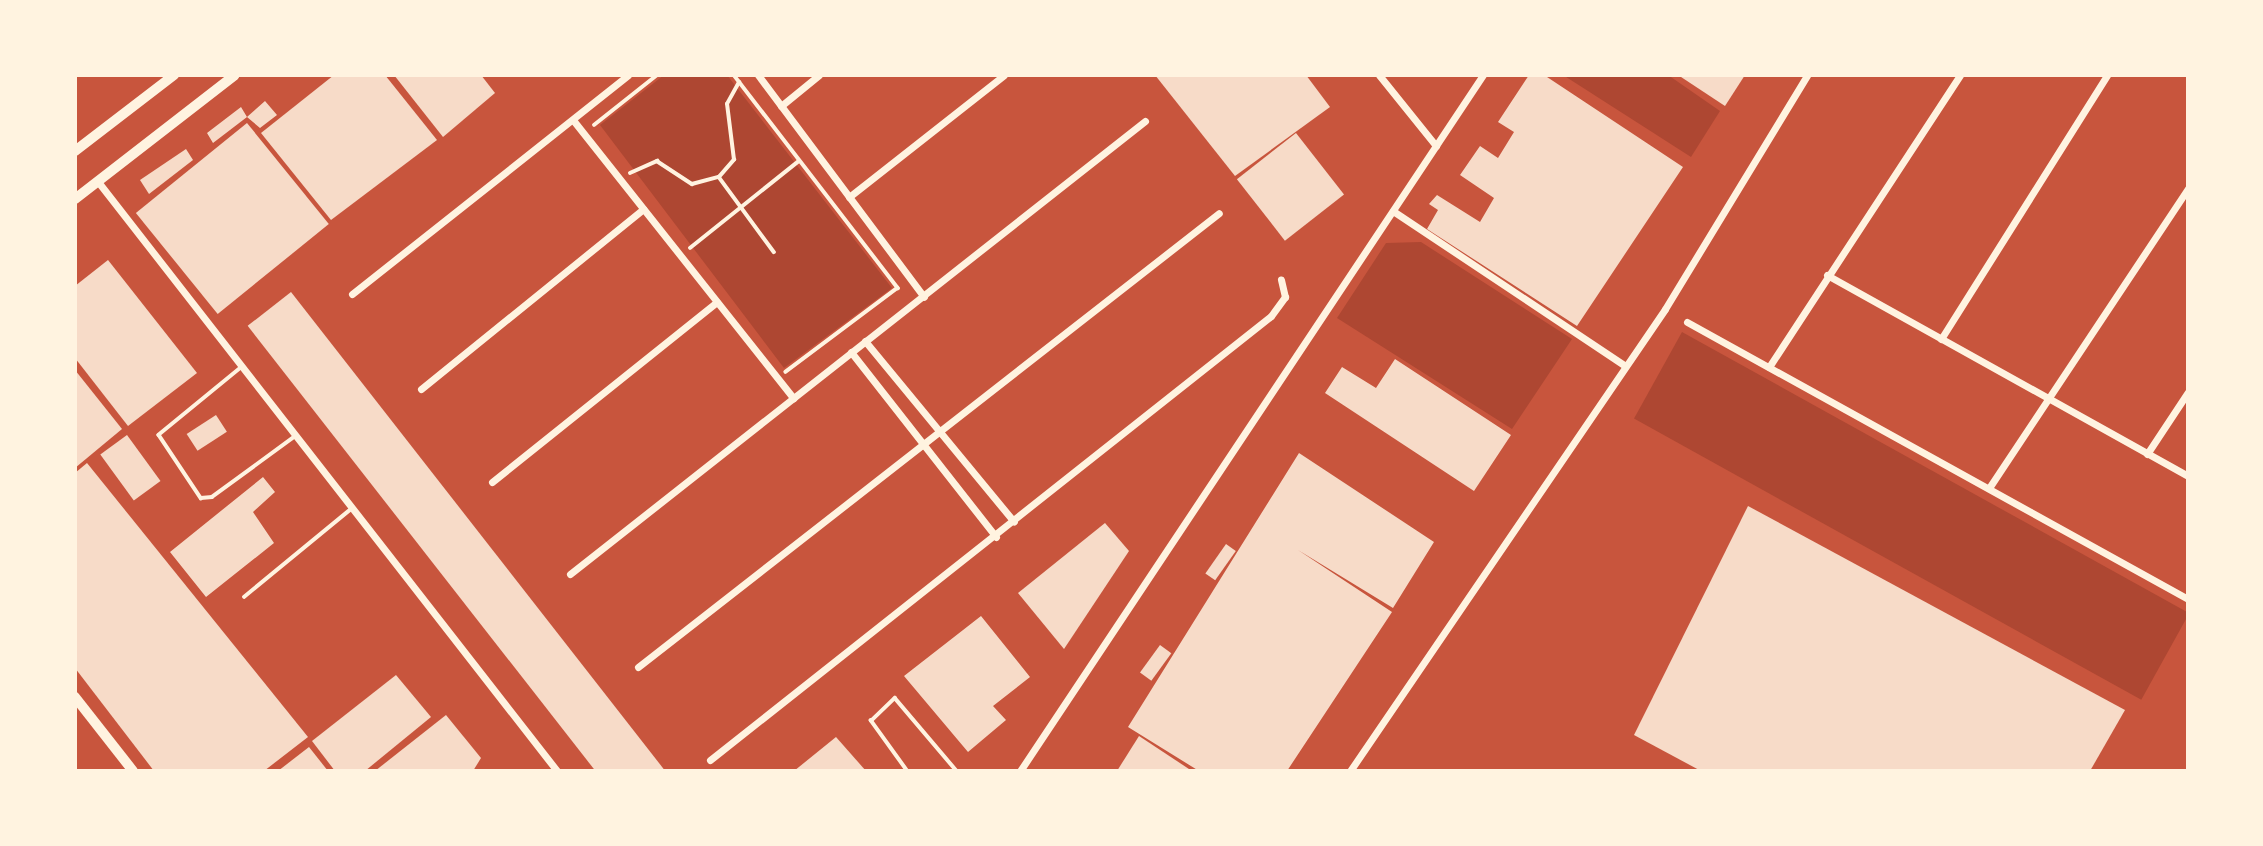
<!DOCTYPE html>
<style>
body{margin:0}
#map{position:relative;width:2263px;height:846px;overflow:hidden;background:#c8553d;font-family:"Asap Condensed",sans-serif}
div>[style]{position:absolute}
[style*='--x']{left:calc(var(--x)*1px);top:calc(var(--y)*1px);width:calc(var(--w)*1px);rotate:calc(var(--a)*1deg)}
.green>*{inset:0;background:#ae4732;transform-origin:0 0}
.building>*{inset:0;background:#f7dbc8;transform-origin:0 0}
.path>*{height:3.5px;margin:-1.75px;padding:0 1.75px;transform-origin:1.75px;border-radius:1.75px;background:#fff3e0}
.service>*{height:3.5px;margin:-1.75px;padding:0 1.75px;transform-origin:1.75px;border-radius:1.75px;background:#fff3e0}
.minor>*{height:7px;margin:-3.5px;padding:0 3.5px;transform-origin:3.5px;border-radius:3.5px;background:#fff3e0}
.tertiary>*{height:10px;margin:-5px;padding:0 5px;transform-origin:5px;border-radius:5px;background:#fff3e0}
.secondary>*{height:10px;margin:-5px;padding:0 5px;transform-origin:5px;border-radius:5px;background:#fff3e0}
span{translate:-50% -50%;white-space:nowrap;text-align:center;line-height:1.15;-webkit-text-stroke:6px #fff3e0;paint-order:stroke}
.frame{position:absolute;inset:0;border:77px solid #fff3e0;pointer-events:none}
</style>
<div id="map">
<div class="green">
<div style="clip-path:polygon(664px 75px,727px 75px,892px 288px,784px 368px,600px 125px)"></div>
<div style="clip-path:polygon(1563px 75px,1668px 75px,1720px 111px,1691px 157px)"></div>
<div style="clip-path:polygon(1421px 242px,1572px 339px,1512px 429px,1337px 318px,1386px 243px)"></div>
<div style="left:1682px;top:332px;width:580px;height:99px;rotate:29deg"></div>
</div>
<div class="building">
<div style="clip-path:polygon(334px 75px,385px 75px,437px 140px,331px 220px,261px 133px)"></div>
<div style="clip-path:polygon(394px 75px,481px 75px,495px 93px,443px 137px)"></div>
<div style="clip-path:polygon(1155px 75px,1306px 75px,1330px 107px,1235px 176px)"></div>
<div style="clip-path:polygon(1529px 75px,1544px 75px,1683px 167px,1577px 326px,1427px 229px,1438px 210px,1429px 204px,1437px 195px,1480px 222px,1494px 198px,1460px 175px,1480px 146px,1498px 158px,1514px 132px,1498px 122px)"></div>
<div style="clip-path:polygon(1678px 75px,1745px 75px,1725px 106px)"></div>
<div style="clip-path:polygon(265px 101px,277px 115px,260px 128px,247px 117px,213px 143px,207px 133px,241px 107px,247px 117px)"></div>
<div style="left:247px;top:123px;width:130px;height:143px;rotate:51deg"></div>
<div style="left:1296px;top:133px;width:78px;height:75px;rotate:52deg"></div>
<div style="clip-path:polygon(186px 149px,193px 160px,149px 194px,140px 180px)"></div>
<div style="clip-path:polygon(108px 260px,197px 373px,128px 426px,75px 358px,75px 286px)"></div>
<div style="left:291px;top:292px;width:610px;height:55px;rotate:52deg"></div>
<div style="clip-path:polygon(1395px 359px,1511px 435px,1474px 491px,1325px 393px,1342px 367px,1376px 388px)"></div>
<div style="clip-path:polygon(75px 370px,122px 429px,75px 468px)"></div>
<div style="left:216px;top:415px;width:20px;height:35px;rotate:57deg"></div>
<div style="left:127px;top:435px;width:57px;height:33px;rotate:54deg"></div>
<div style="clip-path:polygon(1299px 453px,1434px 542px,1393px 608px,1298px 550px,1392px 612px,1287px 771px,1199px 771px,1128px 727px)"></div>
<div style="clip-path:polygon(87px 463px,308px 737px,264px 771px,154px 771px,75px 668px,75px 473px)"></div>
<div style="clip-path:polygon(263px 477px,275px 492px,253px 512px,274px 543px,206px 597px,170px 552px)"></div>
<div style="clip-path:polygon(1748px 506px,2125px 710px,2090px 771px,1701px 771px,1634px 735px)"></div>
<div style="clip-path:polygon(1105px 523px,1129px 551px,1064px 649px,1018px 593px)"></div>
<div style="left:1226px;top:544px;width:12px;height:36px;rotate:35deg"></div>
<div style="clip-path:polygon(981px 616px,1030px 677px,993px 706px,1006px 720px,968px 752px,904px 676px)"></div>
<div style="left:1160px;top:645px;width:14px;height:34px;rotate:36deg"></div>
<div style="clip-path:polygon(396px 675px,431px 717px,365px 771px,335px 771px,312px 741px)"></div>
<div style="clip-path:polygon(446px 715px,481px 758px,473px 771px,375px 771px)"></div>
<div style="clip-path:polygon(1139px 736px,1192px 771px,1117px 771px)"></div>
<div style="clip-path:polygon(836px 737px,866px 771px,794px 771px)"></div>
<div style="clip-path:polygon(309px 747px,328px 771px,278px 771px)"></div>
</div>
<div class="path">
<div style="--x:734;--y:75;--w:269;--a:52.4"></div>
<div style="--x:898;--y:288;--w:140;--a:143.1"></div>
<div style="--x:594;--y:125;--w:80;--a:-38.4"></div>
<div style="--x:630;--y:173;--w:30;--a:-24"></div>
<div style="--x:657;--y:161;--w:42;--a:33.3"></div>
<div style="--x:692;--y:184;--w:28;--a:-15"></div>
<div style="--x:719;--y:177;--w:23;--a:-49"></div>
<div style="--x:734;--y:160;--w:56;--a:-97.1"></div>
<div style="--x:727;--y:104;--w:25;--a:-61"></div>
<div style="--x:719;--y:177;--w:93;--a:53.7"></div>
<div style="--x:690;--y:248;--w:139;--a:-38.6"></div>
</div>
<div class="service">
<div style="--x:241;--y:368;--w:106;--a:140.7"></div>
<div style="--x:159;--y:435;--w:76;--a:56.3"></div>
<div style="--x:201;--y:498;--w:11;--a:-5"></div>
<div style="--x:212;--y:497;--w:102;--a:-36.2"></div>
<div style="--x:244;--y:597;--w:137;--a:-39.4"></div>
<div style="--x:907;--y:771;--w:62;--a:-125.8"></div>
<div style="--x:871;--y:721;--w:33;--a:-44"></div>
<div style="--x:895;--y:698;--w:96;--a:49.7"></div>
</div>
<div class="minor">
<div style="--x:758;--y:75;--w:277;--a:53.2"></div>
<div style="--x:1379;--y:75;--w:91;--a:51.2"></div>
<div style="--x:781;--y:106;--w:49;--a:-39.2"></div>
<div style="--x:573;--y:120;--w:355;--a:51.6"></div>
<div style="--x:99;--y:183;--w:745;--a:52.08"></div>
<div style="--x:849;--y:197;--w:197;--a:-38.2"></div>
<div style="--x:1393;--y:211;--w:278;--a:33.7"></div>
<div style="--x:1827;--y:275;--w:413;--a:29.1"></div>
<div style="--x:352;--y:294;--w:352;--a:-38.4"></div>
<div style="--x:1687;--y:322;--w:572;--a:28.94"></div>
<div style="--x:1941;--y:339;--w:312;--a:-57.8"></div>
<div style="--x:865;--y:341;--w:234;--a:50.5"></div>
<div style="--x:851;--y:352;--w:235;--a:51.9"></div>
<div style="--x:1769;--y:367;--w:349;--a:-56.8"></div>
<div style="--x:421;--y:389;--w:286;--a:-39"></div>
<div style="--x:2147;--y:454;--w:74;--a:-56.5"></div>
<div style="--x:492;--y:482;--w:288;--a:-38.7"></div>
<div style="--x:1989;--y:488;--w:360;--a:-56.4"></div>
<div style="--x:570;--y:574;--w:732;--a:-38.23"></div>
<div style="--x:638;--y:667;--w:737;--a:-38"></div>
<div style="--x:710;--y:760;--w:715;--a:-38.36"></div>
<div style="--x:1271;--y:316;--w:24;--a:-54"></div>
<div style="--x:1285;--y:297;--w:18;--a:-103"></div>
<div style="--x:1020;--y:771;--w:836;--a:-56.37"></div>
<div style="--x:1350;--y:771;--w:559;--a:-55.71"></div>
<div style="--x:1665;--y:309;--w:274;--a:-58.7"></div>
</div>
<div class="tertiary">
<div style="--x:75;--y:697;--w:94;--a:51.9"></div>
</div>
<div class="secondary">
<div style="--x:75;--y:151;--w:125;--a:-37.5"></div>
<div style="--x:75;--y:199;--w:202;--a:-37.8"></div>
</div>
<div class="frame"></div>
</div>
